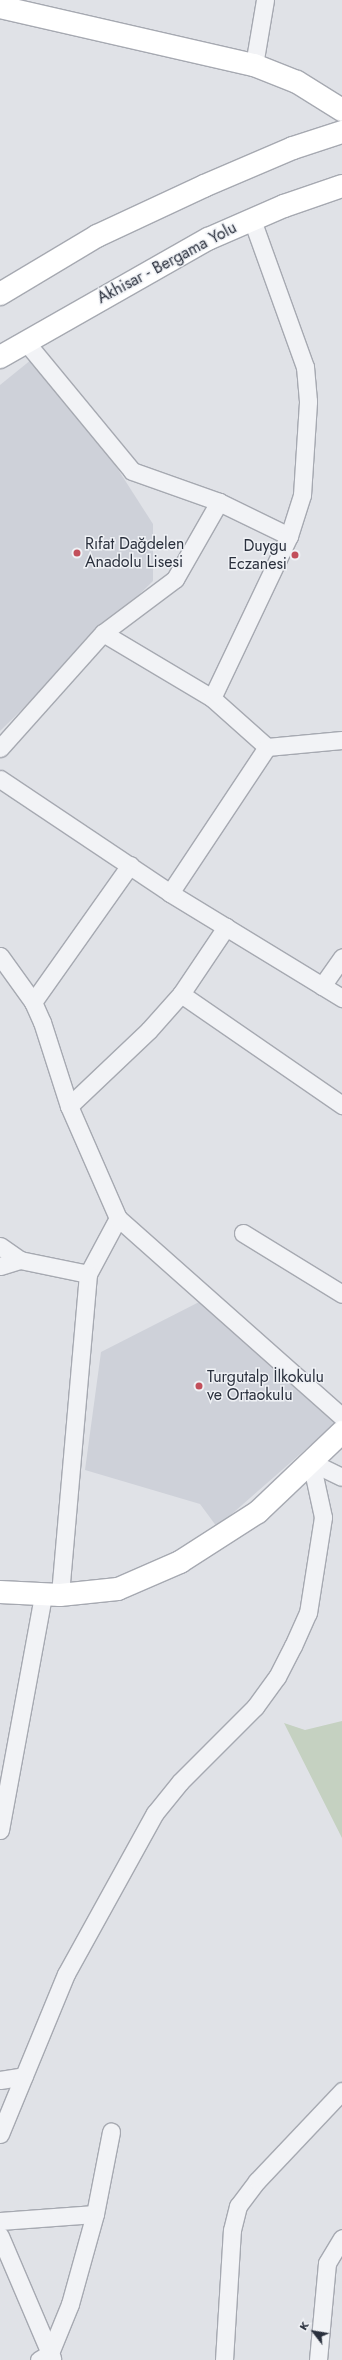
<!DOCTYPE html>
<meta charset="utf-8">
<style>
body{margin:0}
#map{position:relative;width:342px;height:2360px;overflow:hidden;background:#e0e2e7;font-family:Jost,sans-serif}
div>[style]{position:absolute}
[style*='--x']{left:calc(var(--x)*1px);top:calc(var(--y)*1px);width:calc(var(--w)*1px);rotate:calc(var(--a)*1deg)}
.built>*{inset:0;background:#ced1d9}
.green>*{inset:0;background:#c5d1c1}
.roads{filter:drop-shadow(1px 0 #a6a9b1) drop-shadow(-1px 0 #a6a9b1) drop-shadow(0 1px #a6a9b1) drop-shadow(0 -1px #a6a9b1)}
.street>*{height:17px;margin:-8.5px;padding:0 8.5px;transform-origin:8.5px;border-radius:8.5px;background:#f2f3f6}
.secondary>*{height:22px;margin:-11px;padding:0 11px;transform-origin:11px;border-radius:11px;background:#fff}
.primary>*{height:22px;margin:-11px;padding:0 11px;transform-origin:11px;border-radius:11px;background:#fff}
.dots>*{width:11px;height:11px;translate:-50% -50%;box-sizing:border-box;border:2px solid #eff1f5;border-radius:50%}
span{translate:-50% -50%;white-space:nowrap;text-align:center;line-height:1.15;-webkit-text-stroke:3px #eff1f5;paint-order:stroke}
.street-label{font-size:16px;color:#2a303d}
.poi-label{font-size:16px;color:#2a303d}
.left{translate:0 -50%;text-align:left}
.right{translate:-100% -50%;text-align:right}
.north{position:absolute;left:294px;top:2312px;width:40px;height:40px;-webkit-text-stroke:3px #eff1f5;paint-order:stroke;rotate:301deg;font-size:11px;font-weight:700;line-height:16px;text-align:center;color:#2a303d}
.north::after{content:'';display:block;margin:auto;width:14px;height:18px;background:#2a303d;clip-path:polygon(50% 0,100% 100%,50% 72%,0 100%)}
</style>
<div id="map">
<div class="built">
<div style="clip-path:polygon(42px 351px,153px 524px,153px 581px,0 731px,0 385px)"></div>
<div style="clip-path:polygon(205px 1299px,339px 1420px,217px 1527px,200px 1504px,85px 1470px,101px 1352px)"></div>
</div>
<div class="green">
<div style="clip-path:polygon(342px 1721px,342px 1838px,284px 1723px,305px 1730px)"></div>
</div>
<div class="roads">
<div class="street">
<div style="--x:254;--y:65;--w:66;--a:-80.4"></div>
<div style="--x:25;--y:341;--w:168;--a:50.5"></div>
<div style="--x:132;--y:471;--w:92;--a:19.6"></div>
<div style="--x:219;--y:502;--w:78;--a:25.9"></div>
<div style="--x:103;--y:633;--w:127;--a:30.8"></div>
<div style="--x:212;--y:698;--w:74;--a:41.7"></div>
<div style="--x:212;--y:698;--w:179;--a:-64.6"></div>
<div style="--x:289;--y:536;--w:43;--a:-72.4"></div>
<div style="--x:302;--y:495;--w:94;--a:-86.3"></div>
<div style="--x:308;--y:401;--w:34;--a:-95"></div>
<div style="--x:305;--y:367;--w:156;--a:-109.8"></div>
<div style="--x:0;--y:748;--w:154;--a:-48.2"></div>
<div style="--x:103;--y:633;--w:90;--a:-36.9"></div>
<div style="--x:175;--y:579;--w:89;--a:-60.3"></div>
<div style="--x:0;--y:779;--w:205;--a:33.8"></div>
<div style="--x:170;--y:893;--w:202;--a:31.4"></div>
<div style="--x:170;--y:893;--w:175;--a:-56.4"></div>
<div style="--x:267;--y:747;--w:75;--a:-5.3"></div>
<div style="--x:0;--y:956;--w:57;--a:54.3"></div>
<div style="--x:33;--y:1002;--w:22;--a:66"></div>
<div style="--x:42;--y:1022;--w:88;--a:72.2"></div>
<div style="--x:69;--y:1106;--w:122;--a:66.4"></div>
<div style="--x:118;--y:1218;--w:64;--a:118.2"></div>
<div style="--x:88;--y:1274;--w:322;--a:95"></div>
<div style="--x:322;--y:986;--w:35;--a:-55"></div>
<div style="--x:181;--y:994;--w:196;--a:34.6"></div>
<div style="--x:33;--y:1002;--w:168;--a:-54.7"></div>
<div style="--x:69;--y:1106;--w:110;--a:-43.5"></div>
<div style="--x:149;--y:1030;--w:48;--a:-48.4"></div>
<div style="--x:181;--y:994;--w:81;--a:-56.1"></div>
<div style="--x:118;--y:1218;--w:300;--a:41.6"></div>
<div style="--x:243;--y:1233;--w:116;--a:31.6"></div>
<div style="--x:0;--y:1246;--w:24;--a:35"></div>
<div style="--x:20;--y:1260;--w:69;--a:11.6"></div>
<div style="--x:0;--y:1266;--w:21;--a:-17"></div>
<div style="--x:311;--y:1462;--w:34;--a:26"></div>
<div style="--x:0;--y:1830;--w:239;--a:-79.6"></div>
<div style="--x:0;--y:2080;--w:24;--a:-9"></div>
<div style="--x:0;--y:2134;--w:173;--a:-67.6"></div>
<div style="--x:66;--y:1974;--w:184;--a:-61.1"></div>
<div style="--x:155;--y:1813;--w:40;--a:-51"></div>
<div style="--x:180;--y:1782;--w:106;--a:-45"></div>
<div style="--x:255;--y:1707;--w:37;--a:-54"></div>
<div style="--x:277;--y:1677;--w:35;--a:-63"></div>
<div style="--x:293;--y:1646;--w:36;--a:-66"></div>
<div style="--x:308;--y:1613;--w:97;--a:-81.1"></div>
<div style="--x:323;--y:1517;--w:56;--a:-102.3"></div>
<div style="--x:0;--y:2221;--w:95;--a:-4.2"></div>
<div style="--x:0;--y:2236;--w:133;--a:66.9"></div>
<div style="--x:39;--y:2360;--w:13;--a:-32"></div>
<div style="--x:50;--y:2353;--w:53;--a:-67.8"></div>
<div style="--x:70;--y:2304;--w:93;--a:-74.5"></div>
<div style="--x:95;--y:2214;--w:84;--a:-79"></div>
<div style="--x:224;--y:2360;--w:130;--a:-86.5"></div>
<div style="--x:232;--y:2230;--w:25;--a:-76"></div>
<div style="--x:238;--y:2206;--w:31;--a:-53"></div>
<div style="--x:257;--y:2181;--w:124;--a:-46.6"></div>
<div style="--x:318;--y:2360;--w:97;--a:-84.7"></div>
<div style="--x:327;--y:2263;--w:29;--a:-59"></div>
</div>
<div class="secondary">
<div style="--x:0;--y:7;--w:261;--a:12.9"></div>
<div style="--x:254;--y:65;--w:46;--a:21.6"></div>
<div style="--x:297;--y:82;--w:53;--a:31.9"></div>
<div style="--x:0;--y:1592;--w:60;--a:2.9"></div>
<div style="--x:60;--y:1595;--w:58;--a:-5.9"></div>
<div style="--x:118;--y:1589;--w:68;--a:-23.5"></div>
<div style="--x:180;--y:1562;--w:93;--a:-32.7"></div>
<div style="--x:258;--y:1512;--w:116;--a:-43.6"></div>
</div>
<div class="primary">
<div style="--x:0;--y:294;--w:113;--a:-30.9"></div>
<div style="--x:97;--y:236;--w:118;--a:-25"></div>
<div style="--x:204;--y:186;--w:97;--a:-23.1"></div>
<div style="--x:293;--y:148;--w:52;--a:-18.1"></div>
<div style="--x:0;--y:357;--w:239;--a:-29.6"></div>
<div style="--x:208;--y:239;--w:83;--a:-23.5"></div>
<div style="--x:284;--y:206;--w:61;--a:-19"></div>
</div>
</div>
<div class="dots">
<div style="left:77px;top:553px;background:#c24f5b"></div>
<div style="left:295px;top:555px;background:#c24f5b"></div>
<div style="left:199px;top:1386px;background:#c24f5b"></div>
</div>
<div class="street-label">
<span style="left:167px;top:263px;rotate:-28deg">Akhisar - Bergama Yolu</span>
</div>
<div class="poi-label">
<span class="left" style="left:85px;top:553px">Rıfat Dağdelen<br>Anadolu Lisesi</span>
<span class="right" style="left:287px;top:555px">Duygu<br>Eczanesi</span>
<span class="left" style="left:207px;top:1386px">Turgutalp İlkokulu<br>ve Ortaokulu</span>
</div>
<div class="north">K</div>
</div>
